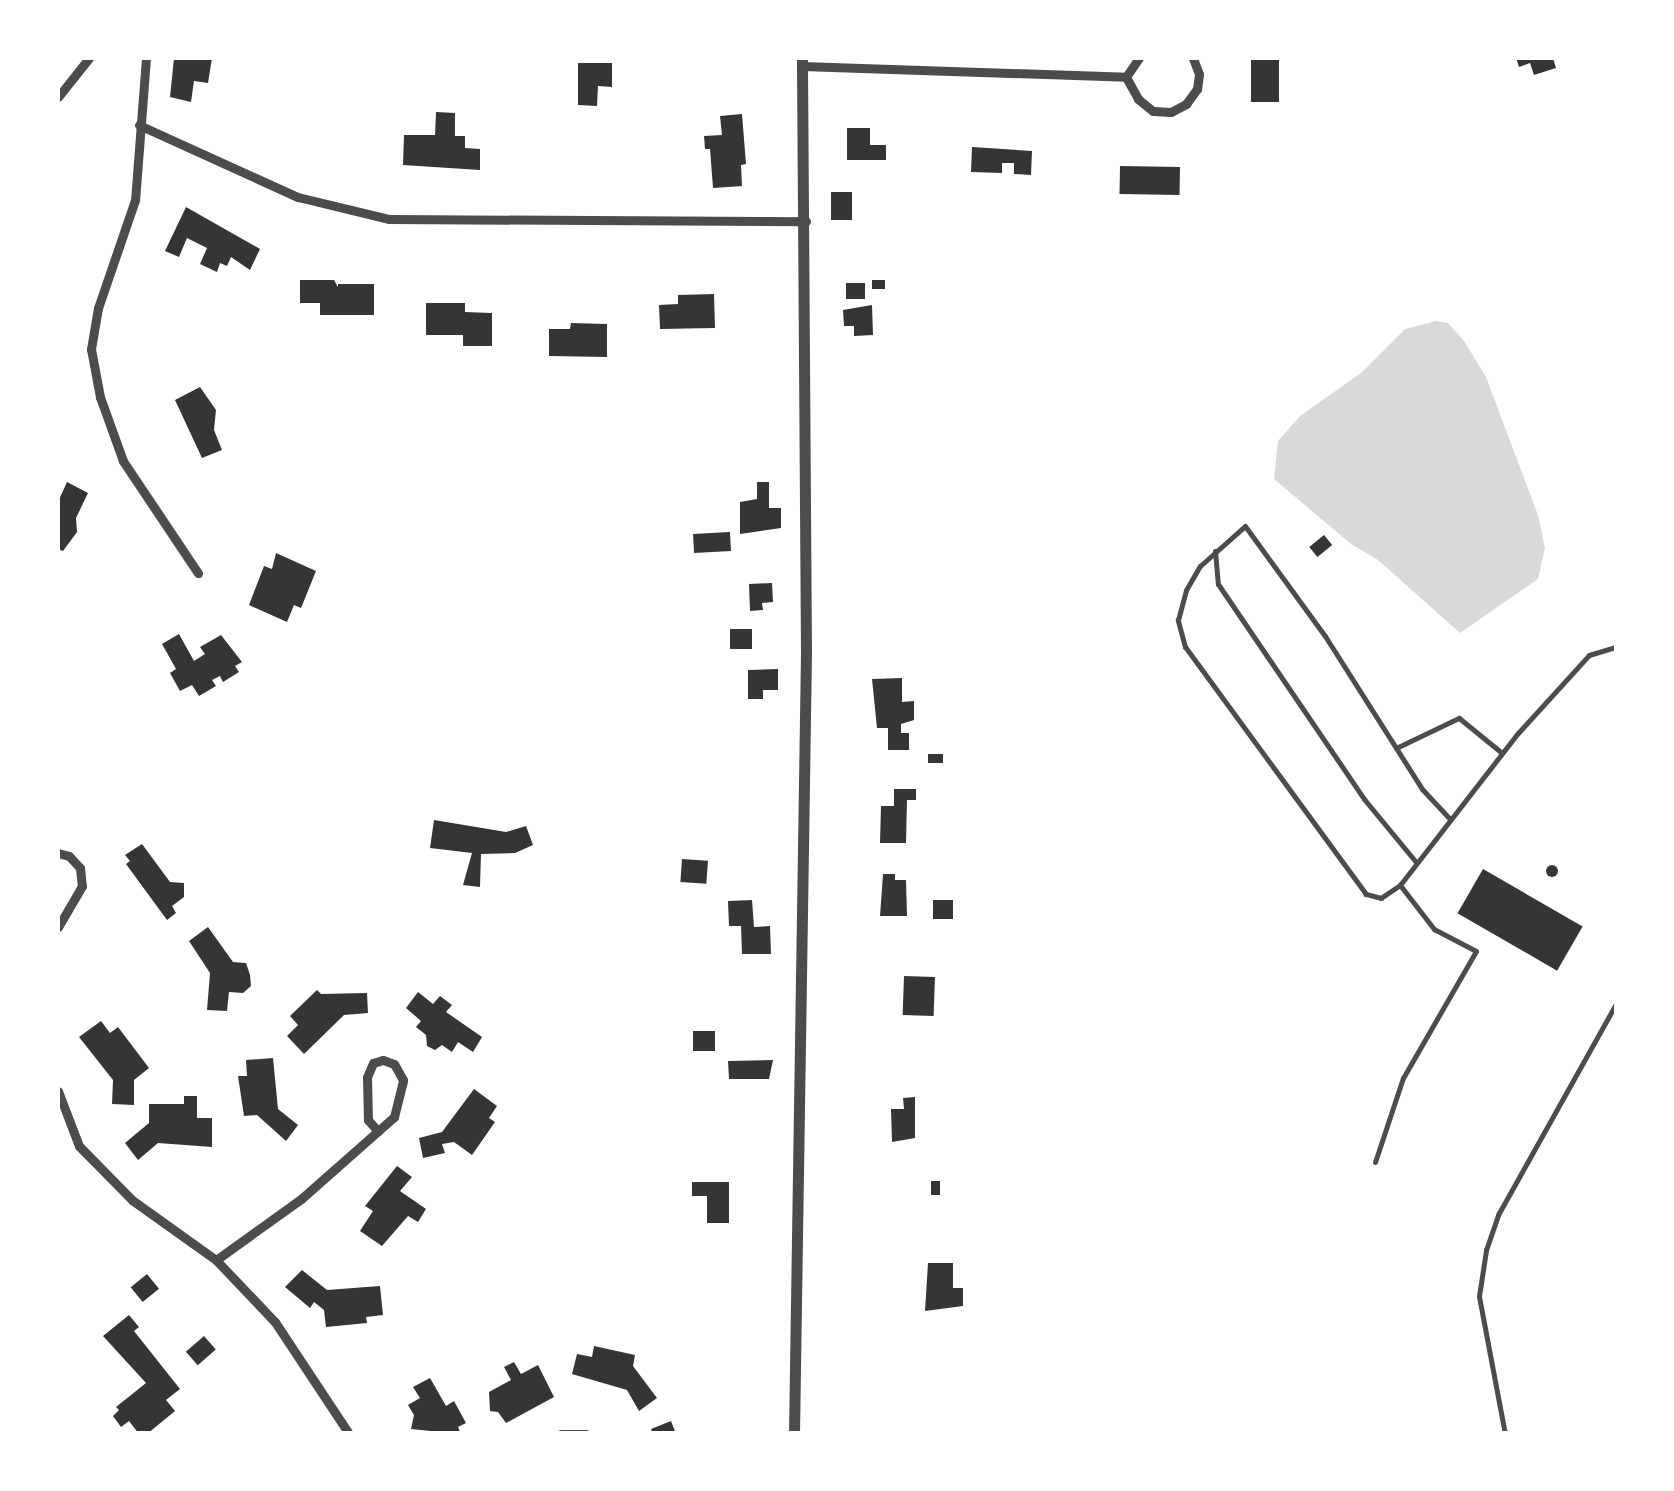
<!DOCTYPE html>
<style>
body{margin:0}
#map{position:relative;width:1674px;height:1491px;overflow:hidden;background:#fff;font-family:Rubik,sans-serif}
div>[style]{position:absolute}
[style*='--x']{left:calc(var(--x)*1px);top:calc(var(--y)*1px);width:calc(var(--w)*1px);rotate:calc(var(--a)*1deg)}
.water>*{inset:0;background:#d9d9d9}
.building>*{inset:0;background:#353535;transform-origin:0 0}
.round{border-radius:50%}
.service>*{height:5px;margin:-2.5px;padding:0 2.5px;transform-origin:2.5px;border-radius:2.5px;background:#4c4c4c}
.minor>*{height:9px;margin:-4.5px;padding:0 4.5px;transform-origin:4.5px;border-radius:4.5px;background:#4c4c4c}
.tertiary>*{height:11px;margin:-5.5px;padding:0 5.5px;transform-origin:5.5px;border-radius:5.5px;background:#4c4c4c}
span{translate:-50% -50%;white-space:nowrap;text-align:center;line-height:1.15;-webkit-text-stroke:9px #fff;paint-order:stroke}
.frame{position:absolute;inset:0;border:60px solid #fff;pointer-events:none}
</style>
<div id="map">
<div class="water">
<div style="clip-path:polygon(1436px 321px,1448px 323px,1464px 341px,1486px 377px,1538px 515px,1545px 548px,1538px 579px,1460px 633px,1378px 560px,1351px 544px,1274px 479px,1278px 441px,1300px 416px,1361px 373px,1405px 329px)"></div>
</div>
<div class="building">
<div style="clip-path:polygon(174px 58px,212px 58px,208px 83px,194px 81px,191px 102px,170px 97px)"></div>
<div style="left:1251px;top:58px;width:28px;height:44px"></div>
<div style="clip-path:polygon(1516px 58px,1553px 58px,1556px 68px,1534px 75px,1530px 63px,1519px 67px)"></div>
<div style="clip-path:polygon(578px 63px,612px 63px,612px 87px,598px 86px,597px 106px,578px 105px)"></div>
<div style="clip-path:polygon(436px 112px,455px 113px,455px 136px,465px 136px,465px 148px,480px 149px,480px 170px,403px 165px,404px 135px,435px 135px)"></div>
<div style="clip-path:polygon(742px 114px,746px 164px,741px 165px,742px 186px,713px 188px,710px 149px,705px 149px,704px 136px,722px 135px,720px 116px)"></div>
<div style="clip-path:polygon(847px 128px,870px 128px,870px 145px,886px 145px,886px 160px,847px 160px)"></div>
<div style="clip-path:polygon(972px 147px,1032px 151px,1031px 175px,1014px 174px,1014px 163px,1002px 163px,1002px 173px,971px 172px)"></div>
<div style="left:1120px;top:166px;width:60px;height:28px;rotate:1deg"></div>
<div style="left:831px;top:192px;width:21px;height:28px"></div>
<div style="clip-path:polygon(186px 207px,260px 249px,250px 270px,231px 257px,227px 266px,220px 263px,217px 272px,200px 264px,207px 248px,187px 238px,179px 257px,165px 251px)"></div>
<div style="clip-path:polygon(300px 280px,334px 280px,338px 287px,338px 284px,374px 284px,374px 315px,320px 315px,320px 303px,300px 303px)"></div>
<div style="left:885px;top:280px;width:9px;height:13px;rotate:90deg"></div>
<div style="left:846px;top:283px;width:19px;height:16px"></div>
<div style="clip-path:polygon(714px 294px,715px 328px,660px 329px,659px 305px,678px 304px,678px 295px)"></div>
<div style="clip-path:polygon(426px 303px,465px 303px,465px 312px,492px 313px,492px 346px,463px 346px,463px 335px,426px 335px)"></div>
<div style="clip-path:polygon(872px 305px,873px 335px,854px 336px,854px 326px,844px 326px,843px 310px)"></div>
<div style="clip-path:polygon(571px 323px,607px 324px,607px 357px,549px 356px,549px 329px,570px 329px)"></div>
<div style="clip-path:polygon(200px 387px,216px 410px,214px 430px,222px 450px,202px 458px,175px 400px)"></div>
<div style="clip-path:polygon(67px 482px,88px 493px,76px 518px,77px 532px,63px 551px,58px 549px,58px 502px)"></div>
<div style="clip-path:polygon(757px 482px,769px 482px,769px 508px,781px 508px,781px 528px,740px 534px,740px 502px,757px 499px)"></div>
<div style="left:730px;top:532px;width:19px;height:37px;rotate:87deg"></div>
<div style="left:1324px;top:535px;width:13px;height:19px;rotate:51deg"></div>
<div style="clip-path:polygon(276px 553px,316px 571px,301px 608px,294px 605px,287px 622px,249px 605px,264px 566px,272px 569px)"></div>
<div style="clip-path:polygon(772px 583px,773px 602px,762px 603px,763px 610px,750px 611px,749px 584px)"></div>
<div style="left:730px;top:629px;width:22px;height:20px"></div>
<div style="clip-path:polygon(179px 634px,194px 661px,205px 654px,200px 647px,221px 635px,242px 662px,235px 666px,239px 672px,223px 682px,220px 676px,212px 680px,216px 686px,199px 696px,192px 685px,180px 691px,170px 673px,176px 669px,162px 644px)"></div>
<div style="clip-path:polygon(778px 669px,778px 690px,763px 690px,763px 699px,748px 699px,748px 670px)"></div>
<div style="clip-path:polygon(902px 678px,902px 702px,914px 701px,914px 720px,901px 724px,901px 733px,909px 733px,909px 750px,888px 750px,888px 728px,877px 728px,872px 679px)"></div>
<div style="left:928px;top:754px;width:15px;height:9px"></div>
<div style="clip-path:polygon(894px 789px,916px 789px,916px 800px,907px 800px,906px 843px,880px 843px,881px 806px,894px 806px)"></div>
<div style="clip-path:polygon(434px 820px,506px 832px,526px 826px,533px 845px,515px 853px,481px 854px,480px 887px,463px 885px,472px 853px,430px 848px)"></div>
<div style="clip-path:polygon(142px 844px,170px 882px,184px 883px,184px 897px,172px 906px,176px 913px,167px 920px,126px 864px,130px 861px,125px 855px)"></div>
<div style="left:682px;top:859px;width:26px;height:23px;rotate:4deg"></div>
<div class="round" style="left:1546px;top:865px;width:12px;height:12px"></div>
<div style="left:1483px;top:869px;width:115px;height:51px;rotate:30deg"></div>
<div style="clip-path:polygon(883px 874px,895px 874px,895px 880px,906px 880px,907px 916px,880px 916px)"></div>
<div style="clip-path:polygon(752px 900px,754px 927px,770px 926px,771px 954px,742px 954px,741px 926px,729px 926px,728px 901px)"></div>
<div style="left:953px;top:900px;width:19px;height:20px;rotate:90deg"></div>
<div style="clip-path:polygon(208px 927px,233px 962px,246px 963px,250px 975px,251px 986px,243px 993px,229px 992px,227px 1011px,207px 1010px,210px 973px,189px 941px)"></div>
<div style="left:904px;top:976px;width:31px;height:39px;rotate:2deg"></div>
<div style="clip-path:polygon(317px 990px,321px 994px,367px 993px,368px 1013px,344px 1015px,304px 1054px,287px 1036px,298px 1025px,290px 1016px)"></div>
<div style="clip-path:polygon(418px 992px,433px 1004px,440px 996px,452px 1005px,446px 1012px,482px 1037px,473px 1052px,458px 1042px,452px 1052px,442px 1045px,435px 1050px,427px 1046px,426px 1035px,416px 1027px,421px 1021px,406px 1008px)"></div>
<div style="clip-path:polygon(101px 1021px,110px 1033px,118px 1027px,149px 1068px,134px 1080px,134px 1105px,112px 1104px,113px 1080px,79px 1037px)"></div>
<div style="left:693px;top:1031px;width:22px;height:20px"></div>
<div style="clip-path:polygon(273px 1058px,278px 1109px,298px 1125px,286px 1141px,257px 1115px,244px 1116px,238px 1076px,247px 1076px,246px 1060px)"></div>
<div style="clip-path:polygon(773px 1060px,769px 1079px,729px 1079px,728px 1061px)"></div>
<div style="clip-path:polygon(474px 1089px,497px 1106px,489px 1118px,495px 1122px,472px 1155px,454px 1142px,442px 1144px,445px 1153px,423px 1158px,419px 1138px,442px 1132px)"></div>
<div style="clip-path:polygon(184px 1096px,197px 1096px,197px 1118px,212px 1118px,212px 1147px,158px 1143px,138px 1160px,125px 1143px,149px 1123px,149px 1104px,184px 1104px)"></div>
<div style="clip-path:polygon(915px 1097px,915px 1138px,892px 1142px,891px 1109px,904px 1109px,903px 1098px)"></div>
<div style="clip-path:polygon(397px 1166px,412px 1177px,400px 1191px,426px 1209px,418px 1222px,408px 1216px,382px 1246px,360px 1231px,373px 1211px,365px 1206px)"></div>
<div style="left:931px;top:1181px;width:9px;height:14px"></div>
<div style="clip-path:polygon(692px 1182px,729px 1182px,729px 1223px,707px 1223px,707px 1196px,692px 1196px)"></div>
<div style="clip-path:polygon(928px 1263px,953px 1263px,953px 1288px,963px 1288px,963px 1306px,925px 1311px)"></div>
<div style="clip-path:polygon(302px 1270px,327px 1290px,380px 1286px,383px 1315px,366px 1317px,367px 1323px,326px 1327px,324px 1310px,314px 1302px,310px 1308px,285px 1287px)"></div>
<div style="left:147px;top:1274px;width:19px;height:21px;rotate:51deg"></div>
<div style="clip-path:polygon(129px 1315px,139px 1327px,134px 1331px,180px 1389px,166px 1400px,175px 1411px,147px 1434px,139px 1434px,129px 1421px,121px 1427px,113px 1416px,119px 1410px,116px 1407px,146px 1383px,103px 1336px)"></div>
<div style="left:204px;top:1336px;width:18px;height:24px;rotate:49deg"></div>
<div style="clip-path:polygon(594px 1346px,635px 1355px,633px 1366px,657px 1398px,639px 1411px,627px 1390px,572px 1374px,577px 1354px,592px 1357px)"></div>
<div style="clip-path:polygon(514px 1362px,521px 1374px,538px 1365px,554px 1397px,506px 1423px,498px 1412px,490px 1411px,489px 1392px,511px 1380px,504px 1367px)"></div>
<div style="clip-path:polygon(430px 1378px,446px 1406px,454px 1401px,466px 1423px,458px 1427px,461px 1434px,411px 1429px,414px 1415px,408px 1405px,420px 1398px,413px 1387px)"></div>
<div style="clip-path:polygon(671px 1421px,676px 1434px,653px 1434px,651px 1429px)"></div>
</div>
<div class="service">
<div style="--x:1215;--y:551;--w:33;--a:85"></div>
<div style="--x:1218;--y:584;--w:260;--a:55.8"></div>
<div style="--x:1364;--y:799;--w:82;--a:50.5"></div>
<div style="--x:1396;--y:748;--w:70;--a:-25.5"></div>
<div style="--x:1459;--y:718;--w:55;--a:39.1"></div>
<div style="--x:1400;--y:885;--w:23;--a:146"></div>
<div style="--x:1381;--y:898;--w:16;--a:-165"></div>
<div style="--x:1366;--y:894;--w:306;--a:-126.2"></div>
<div style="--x:1185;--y:647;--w:28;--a:-105"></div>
<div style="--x:1178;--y:620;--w:31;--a:-75"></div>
<div style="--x:1186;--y:590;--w:28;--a:-60"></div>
<div style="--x:1200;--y:566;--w:60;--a:-41.6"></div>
<div style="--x:1245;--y:526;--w:136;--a:54"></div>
<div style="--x:1325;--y:636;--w:181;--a:57.6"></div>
<div style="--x:1422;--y:789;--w:40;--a:47"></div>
<div style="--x:1375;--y:1162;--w:89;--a:-71.6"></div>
<div style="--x:1403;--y:1078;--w:146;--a:-60.1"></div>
<div style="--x:1476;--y:951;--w:47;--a:-152.4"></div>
<div style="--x:1434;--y:929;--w:56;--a:-127.7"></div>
<div style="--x:1400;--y:885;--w:192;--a:-52.2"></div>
<div style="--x:1518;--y:733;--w:105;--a:-47.7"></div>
<div style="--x:1589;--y:655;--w:28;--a:-17"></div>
<div style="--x:1505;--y:1434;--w:140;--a:-100.7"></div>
<div style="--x:1479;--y:1296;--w:47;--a:-81.3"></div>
<div style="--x:1486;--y:1250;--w:39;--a:-71"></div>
<div style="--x:1499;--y:1213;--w:240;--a:-60.8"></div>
</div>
<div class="minor">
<div style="--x:146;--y:58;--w:142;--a:94.4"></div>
<div style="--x:135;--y:200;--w:114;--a:108.9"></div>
<div style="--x:98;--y:308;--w:42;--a:99.7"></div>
<div style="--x:91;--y:349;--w:49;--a:79.4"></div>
<div style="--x:100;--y:397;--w:68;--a:70.2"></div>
<div style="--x:123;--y:461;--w:135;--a:56.2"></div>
<div style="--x:802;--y:66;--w:324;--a:1.9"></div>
<div style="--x:1126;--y:77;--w:25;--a:61"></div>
<div style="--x:1138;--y:99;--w:19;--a:39"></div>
<div style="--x:1153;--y:111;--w:18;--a:3"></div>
<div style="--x:1171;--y:112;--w:17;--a:-28"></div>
<div style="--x:1186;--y:104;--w:19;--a:-54"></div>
<div style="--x:1197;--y:89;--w:15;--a:-82"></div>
<div style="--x:1199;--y:74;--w:17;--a:-111"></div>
<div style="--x:1126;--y:77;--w:23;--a:-56"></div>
<div style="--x:58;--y:97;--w:50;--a:-51.5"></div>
<div style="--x:139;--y:125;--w:175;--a:24.4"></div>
<div style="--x:298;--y:197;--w:94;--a:13.6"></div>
<div style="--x:389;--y:219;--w:417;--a:0.3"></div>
<div style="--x:58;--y:853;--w:11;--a:15"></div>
<div style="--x:69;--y:856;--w:16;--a:47"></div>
<div style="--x:80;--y:868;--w:18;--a:84"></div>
<div style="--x:82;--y:886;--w:48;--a:120.3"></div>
<div style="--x:58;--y:1091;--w:59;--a:69.1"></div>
<div style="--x:79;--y:1146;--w:76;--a:45.5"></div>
<div style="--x:132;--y:1200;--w:103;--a:35.5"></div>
<div style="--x:216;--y:1260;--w:86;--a:46.4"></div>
<div style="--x:275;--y:1322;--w:134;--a:56.5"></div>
<div style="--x:216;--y:1260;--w:105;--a:-35.7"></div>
<div style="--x:301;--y:1199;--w:124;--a:-41.4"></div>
<div style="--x:394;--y:1117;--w:38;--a:-76"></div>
<div style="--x:403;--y:1080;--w:18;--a:-119"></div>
<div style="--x:394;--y:1064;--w:12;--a:-160"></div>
<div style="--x:383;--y:1060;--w:10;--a:163"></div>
<div style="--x:373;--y:1063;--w:15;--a:113"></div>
<div style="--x:367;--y:1077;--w:43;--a:88.7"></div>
<div style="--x:368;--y:1120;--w:15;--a:48"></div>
<div style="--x:561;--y:1434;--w:25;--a:0"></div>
</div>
<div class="tertiary">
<div style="--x:794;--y:1434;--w:781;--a:-89.12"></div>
<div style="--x:806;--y:653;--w:595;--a:-90.39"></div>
</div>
<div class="frame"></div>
</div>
